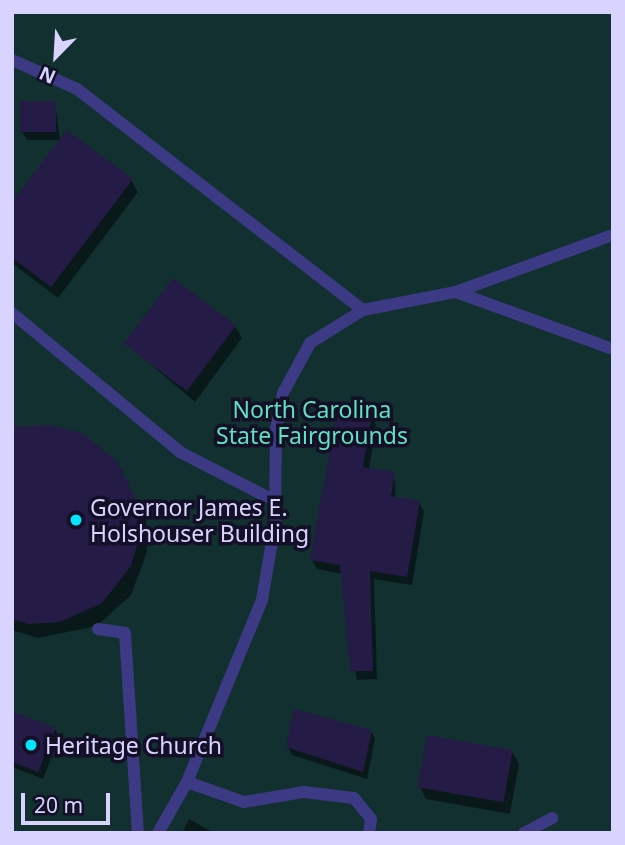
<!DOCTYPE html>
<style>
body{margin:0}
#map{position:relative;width:625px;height:845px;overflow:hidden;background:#130f26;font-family:"Noto Sans",sans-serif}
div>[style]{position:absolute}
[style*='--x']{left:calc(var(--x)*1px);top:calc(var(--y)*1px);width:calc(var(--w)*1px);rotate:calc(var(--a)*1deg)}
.green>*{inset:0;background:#12302f;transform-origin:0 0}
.shadow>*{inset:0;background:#0007}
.building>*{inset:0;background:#241b47;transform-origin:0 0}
.lane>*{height:12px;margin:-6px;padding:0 6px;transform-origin:6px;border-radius:6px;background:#3d3a85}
.dots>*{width:19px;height:19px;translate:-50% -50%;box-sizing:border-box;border:4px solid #130f26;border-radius:50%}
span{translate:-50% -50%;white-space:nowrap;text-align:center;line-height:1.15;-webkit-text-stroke:7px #130f26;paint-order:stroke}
.park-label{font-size:23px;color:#5fe0c0}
.poi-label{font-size:23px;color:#d9d4ff}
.left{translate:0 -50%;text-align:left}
.frame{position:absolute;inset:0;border:14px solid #d9d4ff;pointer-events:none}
.north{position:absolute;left:21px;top:21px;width:70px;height:70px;-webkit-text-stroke:5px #130f26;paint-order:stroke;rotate:204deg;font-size:19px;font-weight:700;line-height:28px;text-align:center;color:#d9d4ff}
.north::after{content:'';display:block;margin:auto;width:24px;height:32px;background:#d9d4ff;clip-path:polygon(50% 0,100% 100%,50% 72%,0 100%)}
.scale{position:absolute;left:21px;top:793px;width:89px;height:32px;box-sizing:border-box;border:4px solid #d9d4ff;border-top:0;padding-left:9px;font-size:21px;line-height:24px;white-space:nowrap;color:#d9d4ff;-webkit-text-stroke:5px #130f26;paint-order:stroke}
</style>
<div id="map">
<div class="green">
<div style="left:12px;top:12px;width:601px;height:821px"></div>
</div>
<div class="shadow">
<div style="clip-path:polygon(55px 102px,60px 140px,27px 140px,22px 132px)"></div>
<div style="clip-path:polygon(131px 180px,138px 192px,58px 298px,12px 263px,12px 205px)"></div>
<div style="clip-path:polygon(235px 326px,242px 338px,195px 402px,127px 344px)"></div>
<div style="clip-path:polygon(371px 415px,376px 425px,369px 470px,394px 474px,396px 499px,419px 502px,424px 512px,412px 585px,374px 579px,377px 679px,357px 680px,342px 574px,317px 569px,312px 560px)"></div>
<div style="clip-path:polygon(12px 429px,117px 463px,146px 521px,147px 552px,131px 595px,97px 626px,38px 638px,12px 630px)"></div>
<div style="clip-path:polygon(12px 712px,55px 729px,59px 737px,43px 779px,12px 767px)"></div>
<div style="clip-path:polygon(371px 731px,375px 739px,367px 779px,292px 755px,288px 747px)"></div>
<div style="clip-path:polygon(512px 752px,519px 764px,510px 814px,426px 799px,420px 787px)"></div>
<div style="clip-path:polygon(189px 819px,214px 833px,182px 833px)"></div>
</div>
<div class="building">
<div style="left:20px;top:101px;width:36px;height:31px"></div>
<div style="clip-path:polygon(67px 130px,133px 179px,51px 287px,12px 258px,12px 202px)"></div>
<div style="left:173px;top:278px;width:79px;height:82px;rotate:37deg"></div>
<div style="clip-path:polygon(337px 409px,372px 414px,363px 467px,395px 472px,391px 496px,420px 501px,407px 577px,370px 571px,373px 671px,350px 671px,340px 565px,310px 560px)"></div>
<div style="clip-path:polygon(51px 425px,82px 433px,118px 462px,138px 505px,140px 536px,131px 566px,102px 603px,60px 622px,28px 624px,12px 619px,12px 427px)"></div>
<div style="clip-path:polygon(294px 709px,372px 730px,363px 772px,286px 747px)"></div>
<div style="clip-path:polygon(12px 711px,56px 728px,38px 772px,12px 762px)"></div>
<div style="left:427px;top:735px;width:87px;height:53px;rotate:10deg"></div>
</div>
<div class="lane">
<div style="--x:12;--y:60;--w:71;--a:24"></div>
<div style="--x:77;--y:89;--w:361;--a:37.7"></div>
<div style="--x:456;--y:292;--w:167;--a:-20"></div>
<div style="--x:12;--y:313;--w:218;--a:39.6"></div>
<div style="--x:180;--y:452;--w:105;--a:27.3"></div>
<div style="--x:98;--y:629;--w:27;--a:8"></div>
<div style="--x:125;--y:633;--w:200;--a:86.3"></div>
<div style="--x:187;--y:782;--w:60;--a:19.3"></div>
<div style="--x:244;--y:802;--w:61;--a:-9.5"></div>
<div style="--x:304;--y:792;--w:50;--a:6.8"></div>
<div style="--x:354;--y:798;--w:27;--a:51"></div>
<div style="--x:371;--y:819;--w:14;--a:98"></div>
<div style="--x:158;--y:833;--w:59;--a:-60.4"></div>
<div style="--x:187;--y:782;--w:197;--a:-67.6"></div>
<div style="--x:262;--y:600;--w:77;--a:-80.3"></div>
<div style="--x:275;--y:524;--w:95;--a:-89.4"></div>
<div style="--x:276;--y:429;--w:37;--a:-79"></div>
<div style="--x:283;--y:393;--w:57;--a:-61.6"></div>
<div style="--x:310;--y:343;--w:62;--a:-31.9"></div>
<div style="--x:363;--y:310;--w:95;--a:-11"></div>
<div style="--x:456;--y:292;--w:167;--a:20"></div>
<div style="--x:524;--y:833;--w:32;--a:-28"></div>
</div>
<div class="dots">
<div style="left:76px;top:520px;background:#00e5ff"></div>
<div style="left:31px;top:745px;background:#00e5ff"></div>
</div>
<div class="park-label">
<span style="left:312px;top:422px">North Carolina<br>State Fairgrounds</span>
</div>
<div class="poi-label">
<span class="left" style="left:90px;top:520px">Governor James E.<br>Holshouser Building</span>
<span class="left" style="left:45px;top:745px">Heritage Church</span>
</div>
<div class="frame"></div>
<div class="north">N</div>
<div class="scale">20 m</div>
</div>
